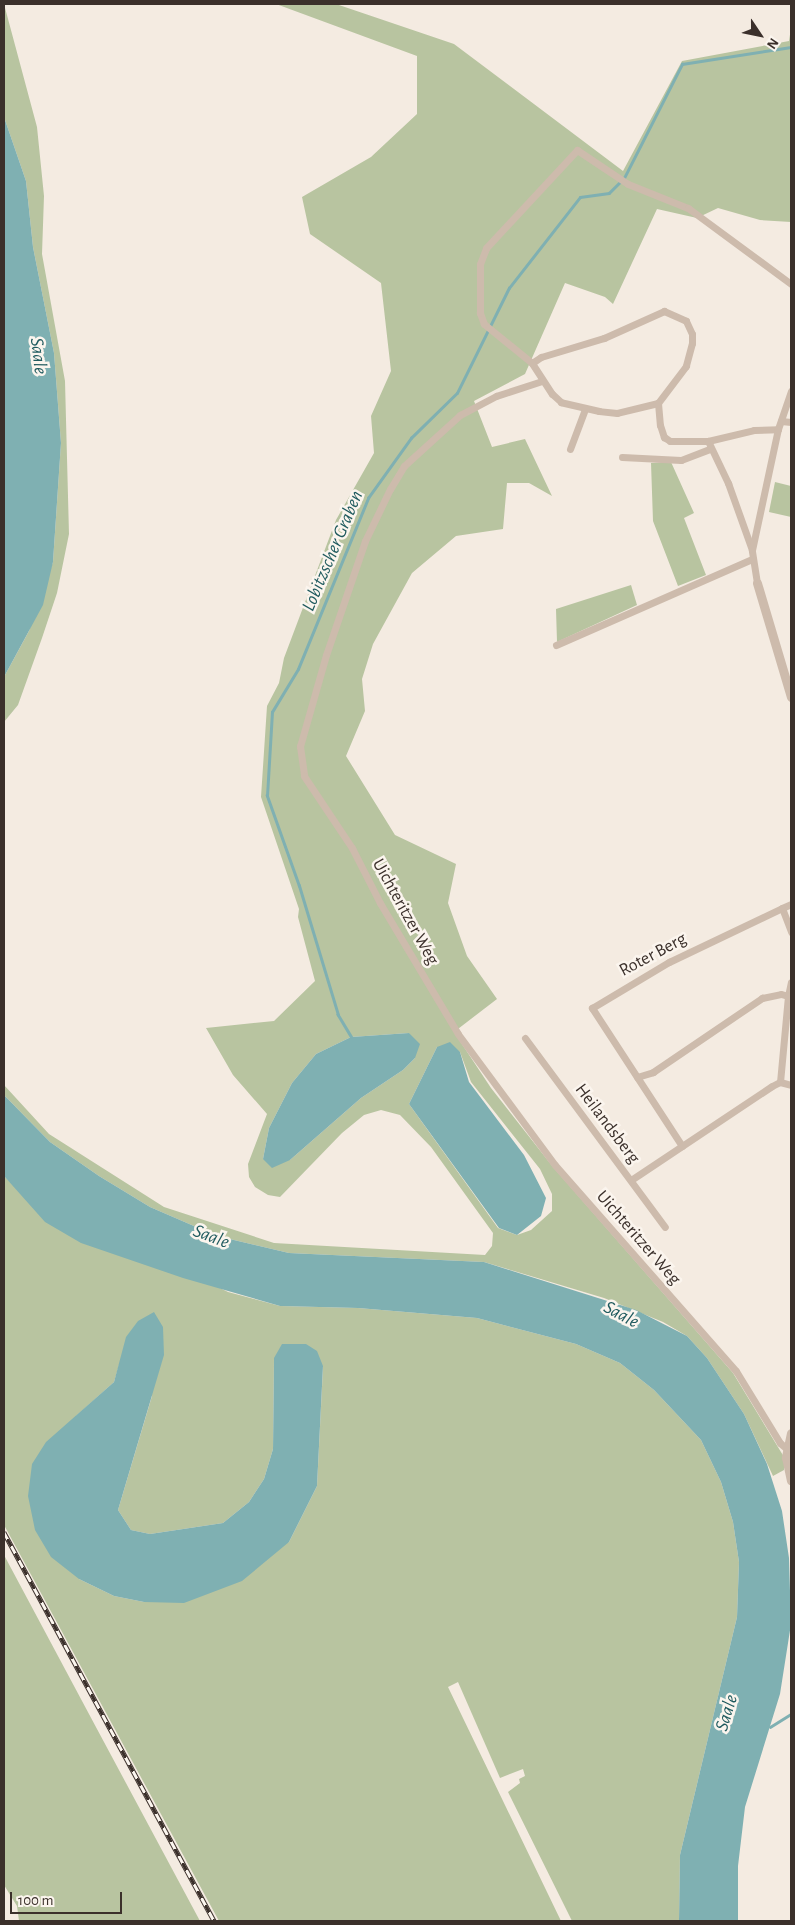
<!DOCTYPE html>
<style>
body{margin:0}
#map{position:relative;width:795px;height:1925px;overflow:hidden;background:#f4ebe1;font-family:"Alegreya Sans",sans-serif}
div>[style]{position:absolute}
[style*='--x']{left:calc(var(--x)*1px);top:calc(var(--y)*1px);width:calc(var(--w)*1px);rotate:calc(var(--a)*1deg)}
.green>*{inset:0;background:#b8c4a0}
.water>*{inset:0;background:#7fb0b2}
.stream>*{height:2.5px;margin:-1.25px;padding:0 1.25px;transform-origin:1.25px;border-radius:1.25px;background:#7fb0b2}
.minor>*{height:7px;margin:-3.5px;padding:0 3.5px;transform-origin:3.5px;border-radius:3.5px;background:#cdbbac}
.tertiary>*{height:9px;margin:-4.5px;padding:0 4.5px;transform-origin:4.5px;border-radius:4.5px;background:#cdbbac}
.rail>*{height:4.5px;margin-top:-2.25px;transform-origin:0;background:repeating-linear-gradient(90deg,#fbf5ee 0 8px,#3b302b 0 16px);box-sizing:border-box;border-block:1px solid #3b302b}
span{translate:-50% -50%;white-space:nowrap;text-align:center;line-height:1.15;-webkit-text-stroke:5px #fbf5ee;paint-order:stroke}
.street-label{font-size:18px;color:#3b302b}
.water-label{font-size:19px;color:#1f5a5e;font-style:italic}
.frame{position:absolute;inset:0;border:5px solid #3b302b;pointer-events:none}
.north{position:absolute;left:735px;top:10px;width:50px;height:50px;-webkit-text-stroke:4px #fbf5ee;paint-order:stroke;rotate:124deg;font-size:14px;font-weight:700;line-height:20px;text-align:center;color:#3b302b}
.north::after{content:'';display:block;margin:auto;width:18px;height:22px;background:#3b302b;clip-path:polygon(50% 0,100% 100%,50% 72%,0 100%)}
.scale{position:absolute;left:10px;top:1892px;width:112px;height:22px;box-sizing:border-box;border:2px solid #3b302b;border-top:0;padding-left:6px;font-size:15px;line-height:18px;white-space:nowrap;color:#3b302b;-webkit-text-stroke:4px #fbf5ee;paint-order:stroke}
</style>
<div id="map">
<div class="green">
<div style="clip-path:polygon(4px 4px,37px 127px,44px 196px,42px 254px,65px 381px,69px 534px,57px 593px,42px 638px,18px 705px,4px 722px,4px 677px,29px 631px,53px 562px,61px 443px,54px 353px,33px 247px,26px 181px,4px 117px)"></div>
<div style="clip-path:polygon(evenodd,276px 4px,336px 4px,454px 44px,623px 171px,682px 61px,789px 41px,791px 28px,791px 222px,760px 220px,718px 208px,697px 218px,657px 209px,613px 304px,605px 297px,565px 283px,525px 374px,474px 401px,492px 447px,525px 439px,552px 496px,529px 483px,507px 483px,503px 529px,456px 536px,412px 573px,373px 644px,362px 679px,365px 711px,346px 756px,395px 835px,456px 864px,448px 903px,467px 956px,497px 999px,454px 1032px,491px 1088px,553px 1167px,733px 1373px,784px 1457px,784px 1470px,773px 1476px,744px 1414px,707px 1358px,687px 1336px,663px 1322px,604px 1298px,484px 1262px,289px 1253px,217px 1236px,150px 1207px,99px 1176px,50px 1142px,4px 1095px,4px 1085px,49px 1134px,164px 1207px,274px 1243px,485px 1255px,492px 1246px,493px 1233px,431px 1147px,400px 1115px,381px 1110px,364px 1115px,342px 1133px,280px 1197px,268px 1195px,255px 1187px,249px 1177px,248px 1164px,267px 1114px,233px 1075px,206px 1028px,274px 1021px,315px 981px,298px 917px,299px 909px,261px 797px,267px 706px,279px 683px,284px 658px,336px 520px,374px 453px,371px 416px,391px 371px,381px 283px,310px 234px,302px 197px,371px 157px,417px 114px,417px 56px,276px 4px,409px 1033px,415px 1058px,403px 1070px,361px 1098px,290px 1160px,263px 1159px,269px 1128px,292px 1083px,316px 1054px,351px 1037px,409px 1033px,276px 4px,437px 1047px,460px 1052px,471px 1082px,540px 1169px,552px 1194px,552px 1211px,531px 1230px,517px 1235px,498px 1228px,409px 1104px,437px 1047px)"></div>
<div style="clip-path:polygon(671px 462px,694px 513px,684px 518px,706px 575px,678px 586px,653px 521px,651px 463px)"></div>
<div style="clip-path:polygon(775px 482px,791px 486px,791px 517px,769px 512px)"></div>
<div style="clip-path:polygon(631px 585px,637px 605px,557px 642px,556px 609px)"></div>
<div style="clip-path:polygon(evenodd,4px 1176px,11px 1183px,228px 1292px,280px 1306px,358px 1308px,477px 1318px,576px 1344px,620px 1363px,654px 1390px,701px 1440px,721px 1482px,733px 1522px,739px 1562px,737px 1617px,680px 1855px,679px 1921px,572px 1921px,508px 1792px,520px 1783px,519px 1779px,525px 1776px,523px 1769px,500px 1778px,458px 1682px,448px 1687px,561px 1921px,219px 1921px,4px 1525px,4px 1176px,274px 1358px,323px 1367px,317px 1486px,289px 1542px,144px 1602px,114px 1596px,79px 1579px,76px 1416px,114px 1382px,119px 1365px,152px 1396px,118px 1510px,131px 1530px,150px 1534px,223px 1523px,249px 1502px,264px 1479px,273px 1449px,274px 1358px)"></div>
<div style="clip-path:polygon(4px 1555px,97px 1729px,200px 1921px,19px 1921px,17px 1906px,4px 1885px)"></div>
</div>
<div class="water">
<div style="clip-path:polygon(4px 117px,26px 181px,33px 247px,54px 353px,61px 443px,53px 562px,43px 605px,4px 677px)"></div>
<div style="clip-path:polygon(409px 1033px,420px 1044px,415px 1058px,403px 1070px,361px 1098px,290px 1160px,272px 1168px,263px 1159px,269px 1128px,292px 1083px,316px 1054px,351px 1037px)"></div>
<div style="clip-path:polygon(450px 1042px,460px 1052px,469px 1082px,524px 1155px,546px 1198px,541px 1216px,517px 1235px,499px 1228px,409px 1104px,437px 1047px)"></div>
<div style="clip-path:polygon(4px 1095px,50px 1142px,99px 1176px,150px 1207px,217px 1236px,289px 1253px,484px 1262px,636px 1310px,687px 1336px,707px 1358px,744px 1414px,767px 1464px,782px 1511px,789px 1558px,791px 1624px,780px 1694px,745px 1807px,738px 1866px,738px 1921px,679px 1920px,680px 1855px,737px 1617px,739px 1562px,733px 1522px,721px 1482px,701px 1440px,654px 1390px,620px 1363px,576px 1344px,477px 1318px,358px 1308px,280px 1306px,183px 1278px,81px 1243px,45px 1222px,4px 1176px)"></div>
<div style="clip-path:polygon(154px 1312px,163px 1327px,164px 1355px,118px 1510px,131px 1530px,150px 1534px,223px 1523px,249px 1502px,264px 1479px,273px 1449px,274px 1358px,282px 1344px,306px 1344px,317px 1351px,323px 1366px,317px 1486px,289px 1542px,242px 1581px,184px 1603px,144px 1602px,114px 1596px,79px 1579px,51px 1557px,35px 1530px,28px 1496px,32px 1464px,46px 1442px,114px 1382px,126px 1337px,138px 1321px)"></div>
</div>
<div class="stream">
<div style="--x:351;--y:1037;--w:26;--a:-121"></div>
<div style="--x:338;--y:1015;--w:135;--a:-106.8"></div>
<div style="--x:299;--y:886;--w:96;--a:-109.6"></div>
<div style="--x:267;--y:796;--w:84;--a:-86.6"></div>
<div style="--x:272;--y:712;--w:50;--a:-58.8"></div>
<div style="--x:298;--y:669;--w:185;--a:-67.7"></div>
<div style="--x:368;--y:498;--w:74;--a:-54.4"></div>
<div style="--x:411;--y:438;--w:64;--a:-44.4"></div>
<div style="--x:457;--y:393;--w:117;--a:-63.7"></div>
<div style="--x:509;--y:288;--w:115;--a:-52"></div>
<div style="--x:580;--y:197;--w:29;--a:-8"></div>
<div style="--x:609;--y:193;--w:21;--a:-45"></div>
<div style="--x:624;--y:178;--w:128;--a:-63"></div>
<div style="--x:682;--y:64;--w:110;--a:-8.9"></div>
<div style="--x:770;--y:1727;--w:25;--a:-32"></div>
</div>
<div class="minor">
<div style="--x:532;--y:363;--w:11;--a:-34"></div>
<div style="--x:541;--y:357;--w:66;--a:-16.8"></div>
<div style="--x:604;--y:338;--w:66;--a:-24.2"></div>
<div style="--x:664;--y:311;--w:24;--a:24"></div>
<div style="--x:686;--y:321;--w:14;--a:65"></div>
<div style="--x:692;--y:334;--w:9;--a:90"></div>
<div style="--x:692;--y:343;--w:24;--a:105"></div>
<div style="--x:686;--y:366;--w:46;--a:127.1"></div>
<div style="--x:658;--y:403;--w:42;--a:166.3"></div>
<div style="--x:617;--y:413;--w:18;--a:-174"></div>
<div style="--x:599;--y:411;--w:39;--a:-167"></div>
<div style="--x:561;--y:402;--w:12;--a:-138"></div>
<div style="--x:552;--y:394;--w:37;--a:-123"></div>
<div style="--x:532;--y:363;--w:62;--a:-140.9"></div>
<div style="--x:484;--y:324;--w:12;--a:-110"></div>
<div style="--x:480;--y:313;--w:49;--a:-90"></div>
<div style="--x:480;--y:264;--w:17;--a:-69"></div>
<div style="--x:486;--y:248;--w:134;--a:-47.1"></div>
<div style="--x:577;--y:150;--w:61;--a:33.7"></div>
<div style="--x:628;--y:184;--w:65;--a:21.8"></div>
<div style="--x:688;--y:208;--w:128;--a:36.4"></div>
<div style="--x:542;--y:381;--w:48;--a:161.9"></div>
<div style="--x:496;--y:396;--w:41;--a:152.2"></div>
<div style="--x:460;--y:415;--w:76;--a:137.7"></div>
<div style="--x:404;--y:466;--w:27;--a:121"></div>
<div style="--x:390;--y:489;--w:58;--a:115.7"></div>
<div style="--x:365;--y:541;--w:120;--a:108.9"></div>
<div style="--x:326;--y:655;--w:95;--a:105.9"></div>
<div style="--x:300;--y:746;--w:30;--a:82"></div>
<div style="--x:304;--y:776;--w:87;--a:56.3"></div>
<div style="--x:352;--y:848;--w:62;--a:63"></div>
<div style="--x:380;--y:903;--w:152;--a:59.2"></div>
<div style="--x:458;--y:1034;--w:163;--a:53.5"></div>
<div style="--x:555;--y:1165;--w:274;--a:48.7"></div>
<div style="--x:736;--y:1371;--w:84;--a:58.6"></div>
<div style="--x:780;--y:1443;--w:9;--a:41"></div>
<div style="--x:658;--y:403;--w:22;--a:85"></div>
<div style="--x:660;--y:425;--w:13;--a:72"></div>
<div style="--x:664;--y:437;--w:7;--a:34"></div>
<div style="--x:670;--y:441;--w:38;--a:0"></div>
<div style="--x:708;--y:441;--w:47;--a:-13.4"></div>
<div style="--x:754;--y:430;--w:24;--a:-2"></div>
<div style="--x:781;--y:421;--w:10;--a:6"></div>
<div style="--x:708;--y:441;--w:47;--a:64.5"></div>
<div style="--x:728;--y:483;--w:71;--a:70.3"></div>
<div style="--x:570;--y:449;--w:43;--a:-69.4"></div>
<div style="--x:622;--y:457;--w:59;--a:2.9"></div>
<div style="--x:681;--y:460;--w:31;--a:-21"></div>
<div style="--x:757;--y:583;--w:33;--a:-99"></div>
<div style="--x:752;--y:550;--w:124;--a:-77.9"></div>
<div style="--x:778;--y:429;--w:40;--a:-71.1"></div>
<div style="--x:556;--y:645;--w:214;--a:-23.7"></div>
<div style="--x:782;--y:908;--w:10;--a:-24"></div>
<div style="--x:788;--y:996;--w:14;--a:-78"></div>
<div style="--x:525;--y:1038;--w:235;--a:53.5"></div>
<div style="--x:637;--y:1077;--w:17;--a:-17"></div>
<div style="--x:653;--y:1072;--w:132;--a:-34.2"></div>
<div style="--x:762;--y:998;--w:19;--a:-12"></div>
<div style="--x:781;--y:994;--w:7;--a:16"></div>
<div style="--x:788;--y:996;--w:86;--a:95.3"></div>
<div style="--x:682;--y:1146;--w:165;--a:-123.1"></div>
<div style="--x:592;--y:1008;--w:90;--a:-30.9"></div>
<div style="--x:669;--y:962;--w:125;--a:-25.5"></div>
<div style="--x:782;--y:908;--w:26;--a:69"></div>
<div style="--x:631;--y:1180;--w:169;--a:-33.7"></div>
<div style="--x:772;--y:1086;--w:9;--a:-27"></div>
<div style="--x:780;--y:1082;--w:11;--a:15"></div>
</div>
<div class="tertiary">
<div style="--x:757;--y:583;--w:119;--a:73.4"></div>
<div style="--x:791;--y:1433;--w:25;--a:102"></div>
<div style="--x:786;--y:1457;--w:24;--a:78"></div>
</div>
<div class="rail">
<div style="--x:4;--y:1532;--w:442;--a:61.6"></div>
</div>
<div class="street-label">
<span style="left:405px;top:912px;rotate:61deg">Uichteritzer Weg</span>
<span style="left:653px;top:955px;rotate:-28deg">Roter Berg</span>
<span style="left:607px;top:1124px;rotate:53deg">Heilandsberg</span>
<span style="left:638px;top:1238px;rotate:49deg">Uichteritzer Weg</span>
</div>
<div class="water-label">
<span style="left:38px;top:356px;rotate:83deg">Saale</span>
<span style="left:333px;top:551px;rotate:-67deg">Lobitzscher Graben</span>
<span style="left:211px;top:1237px;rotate:21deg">Saale</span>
<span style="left:621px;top:1315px;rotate:28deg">Saale</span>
<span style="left:727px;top:1713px;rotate:-73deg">Saale</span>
</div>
<div class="frame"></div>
<div class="north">N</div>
<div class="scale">100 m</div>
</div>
